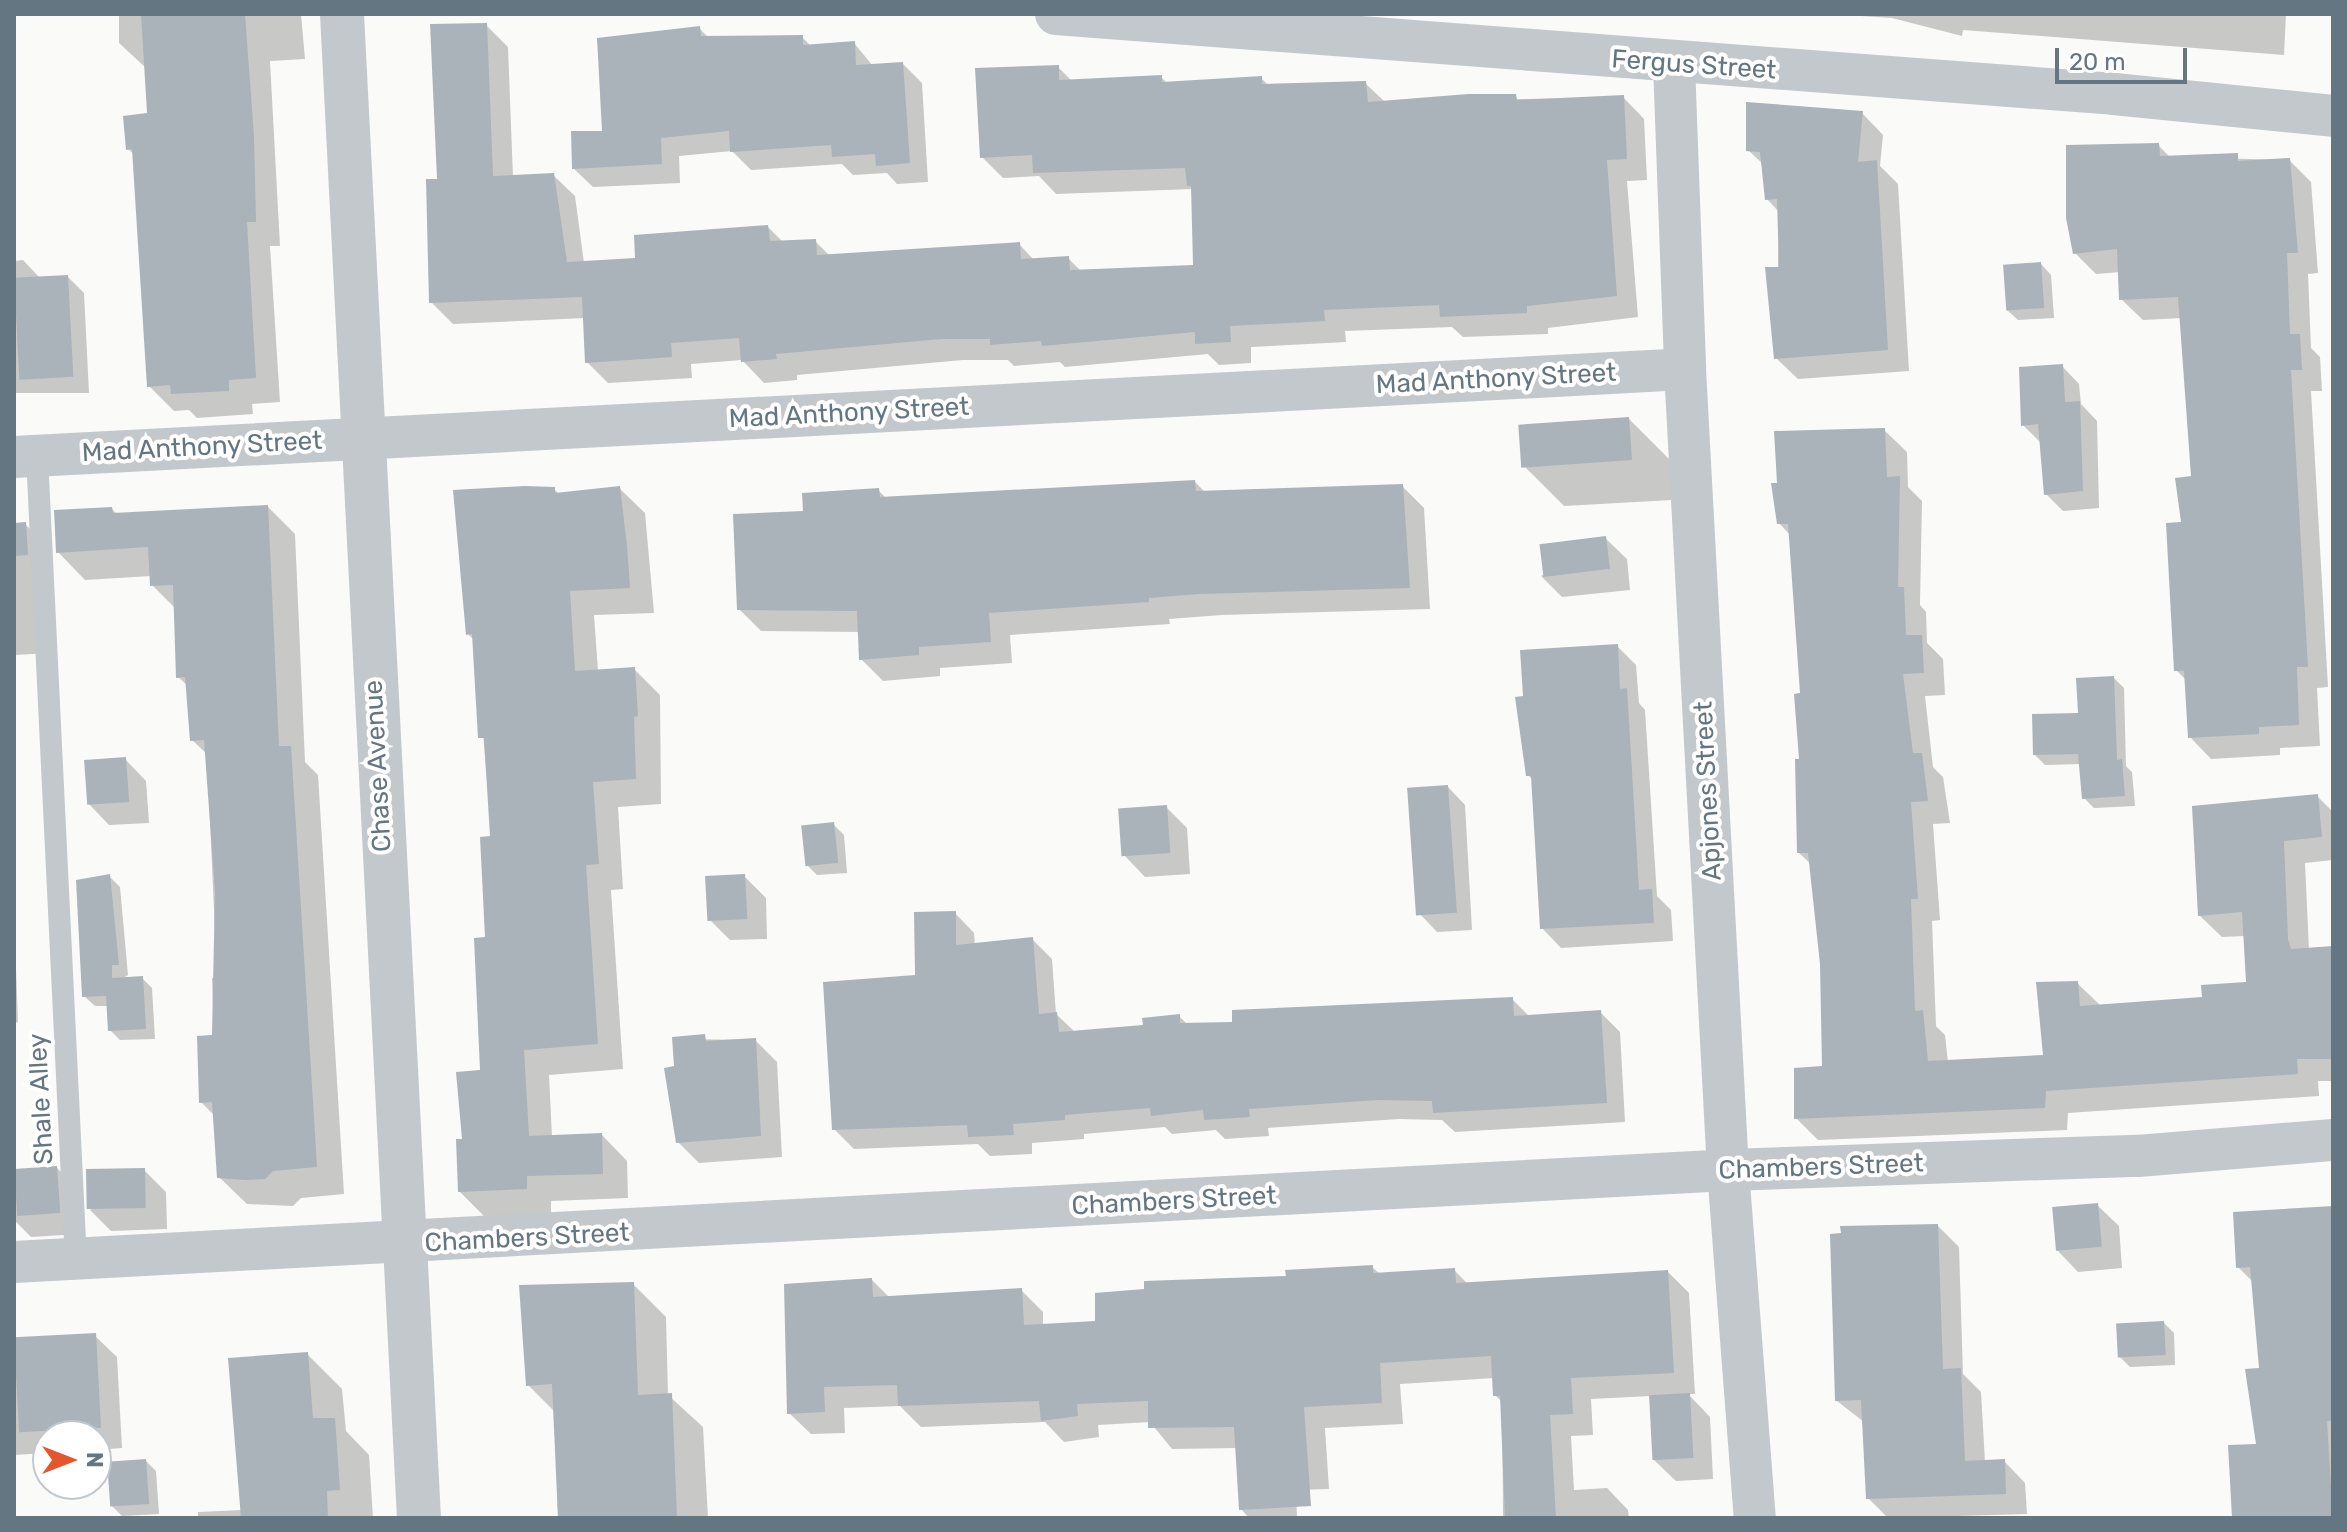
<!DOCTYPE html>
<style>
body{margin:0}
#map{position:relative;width:2347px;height:1532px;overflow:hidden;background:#fafaf8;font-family:Rubik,sans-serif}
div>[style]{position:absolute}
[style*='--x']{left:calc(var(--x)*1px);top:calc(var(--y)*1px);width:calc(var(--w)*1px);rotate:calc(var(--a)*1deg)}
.shadow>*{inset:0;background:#0003}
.building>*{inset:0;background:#aab3b9;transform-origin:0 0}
.service>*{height:22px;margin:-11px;padding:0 11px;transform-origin:11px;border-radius:11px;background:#c3c8cc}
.minor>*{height:42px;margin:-21px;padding:0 21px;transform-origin:21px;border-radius:21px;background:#c3c8cc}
.tertiary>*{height:44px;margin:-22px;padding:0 22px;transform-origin:22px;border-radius:22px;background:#c3c8cc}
span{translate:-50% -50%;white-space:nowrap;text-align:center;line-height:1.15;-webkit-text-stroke:8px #fff;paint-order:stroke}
.street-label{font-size:26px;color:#657683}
.frame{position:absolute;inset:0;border:16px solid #657683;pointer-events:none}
.north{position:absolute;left:32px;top:1420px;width:80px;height:80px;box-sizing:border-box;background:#fff;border:2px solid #c1c8cd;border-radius:50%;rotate:90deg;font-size:22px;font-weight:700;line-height:32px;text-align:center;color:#657683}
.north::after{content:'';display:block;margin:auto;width:28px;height:36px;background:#e4572e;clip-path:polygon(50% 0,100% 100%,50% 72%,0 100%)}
.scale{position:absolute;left:2055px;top:48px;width:132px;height:36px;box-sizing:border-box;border:4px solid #657683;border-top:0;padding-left:10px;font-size:24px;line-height:28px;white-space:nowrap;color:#657683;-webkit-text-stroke:6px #fff;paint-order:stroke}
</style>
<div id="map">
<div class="shadow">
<div style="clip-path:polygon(119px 14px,301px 14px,305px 59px,270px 61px,280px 246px,270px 246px,280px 402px,252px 404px,253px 414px,197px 418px,189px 410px,174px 411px,149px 386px,135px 155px,128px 149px,149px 115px,146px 68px,119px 43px)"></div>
<div style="clip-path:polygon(1830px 14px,2286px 14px,2284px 55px,1963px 30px,1962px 36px,1892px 18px)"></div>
<div style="clip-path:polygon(486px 25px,508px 47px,513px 177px,553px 175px,575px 196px,584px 263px,638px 260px,768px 227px,783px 242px,815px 241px,830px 256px,1019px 244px,1034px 260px,1068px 258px,1082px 272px,1195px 267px,1193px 189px,1056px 194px,1039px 176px,1003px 178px,982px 157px,1058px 67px,1072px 81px,1161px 77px,1168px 84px,1261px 78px,1269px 86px,1365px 83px,1385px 102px,1623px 97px,1644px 119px,1647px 180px,1627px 181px,1638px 317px,1548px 328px,1548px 334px,1463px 337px,1452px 327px,1345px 331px,1346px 342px,1251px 347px,1251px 363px,1219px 365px,1208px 354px,1065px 367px,1060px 362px,1014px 366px,1008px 360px,963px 360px,797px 375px,797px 380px,764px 383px,742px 360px,691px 364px,692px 378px,608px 383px,587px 362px,585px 318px,453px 324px,431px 302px,439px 181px)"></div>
<div style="clip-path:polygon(699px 28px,709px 38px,802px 37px,811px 46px,854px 43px,873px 66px,903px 64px,922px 83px,928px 182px,897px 184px,887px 173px,853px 175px,842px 164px,751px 170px,732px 151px,679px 156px,680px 183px,593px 187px,573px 168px)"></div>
<div style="clip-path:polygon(1862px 113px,1883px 135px,1880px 166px,1898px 184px,1909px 371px,1798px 379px,1776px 358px,1779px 212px,1767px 199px,1763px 164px,1748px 150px)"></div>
<div style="clip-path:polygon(2158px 145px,2170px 157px,2289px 160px,2311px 182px,2318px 273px,2308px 274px,2311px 348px,2320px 357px,2322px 391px,2311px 391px,2328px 687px,2317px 688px,2320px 746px,2280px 748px,2280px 755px,2211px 759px,2190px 737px,2187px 681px,2176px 670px,2183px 524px,2194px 478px,2182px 318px,2143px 320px,2121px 299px,2120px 272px,2096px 274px,2075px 253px)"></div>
<div style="clip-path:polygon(23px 260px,39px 277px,68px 277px,84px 293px,89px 393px,14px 393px,14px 261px)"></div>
<div style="clip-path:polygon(2041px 264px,2051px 275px,2054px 318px,2018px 320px,2007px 310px)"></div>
<div style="clip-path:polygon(2062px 366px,2079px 384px,2081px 404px,2097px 421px,2099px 508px,2063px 511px,2046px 494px,2040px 442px,2023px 425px)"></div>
<div style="clip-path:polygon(1629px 419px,1670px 460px,1672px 500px,1564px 506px,1523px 465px)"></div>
<div style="clip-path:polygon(1884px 430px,1907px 452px,1908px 487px,1922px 501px,1920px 605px,1926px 612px,1927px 643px,1943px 659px,1945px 695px,1925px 696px,1933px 767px,1943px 777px,1950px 823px,1933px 824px,1940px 920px,1932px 921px,1936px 1026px,1945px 1035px,1948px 1062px,2045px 1057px,2077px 983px,2101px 1006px,2204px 998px,2248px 984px,2245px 936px,2222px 937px,2199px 915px,2317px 796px,2333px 812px,2333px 860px,2305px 863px,2309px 950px,2333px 948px,2333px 1081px,2318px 1081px,2319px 1096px,2068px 1113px,2067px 1130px,1818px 1140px,1796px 1118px,1824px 1068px,1822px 964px,1812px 865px,1799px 853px,1802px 695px,1791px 536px,1779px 523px)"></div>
<div style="clip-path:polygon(1195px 482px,1206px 493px,1402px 486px,1424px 508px,1430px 609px,1222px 615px,1169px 619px,1170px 624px,1010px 635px,1012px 663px,940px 668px,940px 676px,883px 681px,861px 659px,860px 632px,761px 631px,739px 609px,805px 513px,878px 490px,886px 498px)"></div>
<div style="clip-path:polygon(619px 488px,645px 513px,654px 613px,594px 615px,598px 671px,634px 669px,660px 695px,661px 804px,618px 807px,623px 889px,611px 890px,623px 1069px,549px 1075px,552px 1137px,602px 1135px,627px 1161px,628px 1198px,551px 1201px,551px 1214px,485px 1217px,459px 1191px,464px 1141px,482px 1072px,492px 838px,475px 641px,468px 634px,554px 489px,559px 494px)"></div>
<div style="clip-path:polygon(268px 507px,295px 534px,305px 762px,318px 775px,344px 1194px,301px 1198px,293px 1206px,247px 1204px,219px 1177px,215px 1116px,201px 1102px,214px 1037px,212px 978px,217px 978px,207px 754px,192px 740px,188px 686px,178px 677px,176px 609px,152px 585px,151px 576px,85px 580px,58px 552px,112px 509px,118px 515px)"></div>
<div style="clip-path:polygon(25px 524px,47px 546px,52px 653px,14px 655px,14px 525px)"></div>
<div style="clip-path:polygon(1605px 538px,1627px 559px,1630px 590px,1562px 597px,1541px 576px)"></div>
<div style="clip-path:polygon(1617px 646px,1636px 665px,1639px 703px,1645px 710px,1657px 896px,1671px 910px,1673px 941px,1561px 948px,1542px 928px,1533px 780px,1528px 775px)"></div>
<div style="clip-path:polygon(2114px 678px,2124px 688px,2126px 766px,2132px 772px,2135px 806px,2094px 808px,2084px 798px,2081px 764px,2045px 765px,2035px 755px)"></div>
<div style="clip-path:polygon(125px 759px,146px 781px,149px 823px,109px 825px,88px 803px)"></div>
<div style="clip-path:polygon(1448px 787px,1465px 805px,1472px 930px,1437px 932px,1420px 914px)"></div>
<div style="clip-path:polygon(1166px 807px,1187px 828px,1190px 874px,1145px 877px,1124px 855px)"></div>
<div style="clip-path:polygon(833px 824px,844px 835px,847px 873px,817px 875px,807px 865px)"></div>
<div style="clip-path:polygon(744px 876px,766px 898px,767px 939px,730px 940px,709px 919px)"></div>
<div style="clip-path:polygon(110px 877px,120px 887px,128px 975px,122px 979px,142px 978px,152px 988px,155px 1039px,120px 1040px,110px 1030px,109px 1006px,95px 1006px,84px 996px)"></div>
<div style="clip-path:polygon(955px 913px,974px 933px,975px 945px,1032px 939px,1052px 959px,1056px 1014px,1075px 1032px,1145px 1027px,1179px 1016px,1188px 1025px,1234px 1024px,1512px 999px,1530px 1017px,1600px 1012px,1620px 1032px,1625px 1122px,1455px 1132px,1442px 1120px,1399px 1119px,1268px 1128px,1269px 1136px,1225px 1139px,1216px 1130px,1172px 1134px,1165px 1127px,1084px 1134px,1084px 1139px,1032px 1143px,1032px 1154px,990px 1156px,978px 1144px,854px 1149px,834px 1129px)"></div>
<div style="clip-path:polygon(14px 914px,18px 1022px,14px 1023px)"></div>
<div style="clip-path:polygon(674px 1039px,755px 1040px,777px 1062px,782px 1157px,699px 1163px,678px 1142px)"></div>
<div style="clip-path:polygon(57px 1168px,78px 1189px,80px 1234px,31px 1237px,14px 1220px,14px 1170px)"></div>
<div style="clip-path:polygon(144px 1170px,166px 1192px,167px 1229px,111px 1231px,90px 1210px)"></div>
<div style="clip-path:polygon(2097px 1205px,2119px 1226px,2122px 1268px,2078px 1272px,2057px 1250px)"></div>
<div style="clip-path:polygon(2333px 1212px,2333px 1518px,2233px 1518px,2258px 1446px,2261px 1370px,2254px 1283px,2238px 1267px)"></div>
<div style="clip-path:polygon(1938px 1226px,1959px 1247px,1963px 1374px,1981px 1392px,1985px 1462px,2004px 1461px,2025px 1483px,2027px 1514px,1888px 1518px,1868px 1498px,1864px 1422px,1837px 1401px)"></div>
<div style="clip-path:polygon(1372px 1267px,1380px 1274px,1454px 1270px,1468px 1284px,1668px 1272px,1689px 1293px,1695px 1394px,1688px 1394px,1710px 1417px,1713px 1479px,1676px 1481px,1654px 1460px,1651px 1396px,1591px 1399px,1593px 1435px,1571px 1436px,1574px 1490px,1607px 1488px,1628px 1510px,1629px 1518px,1503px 1518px,1502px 1402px,1495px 1395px,1494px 1378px,1400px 1384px,1403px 1424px,1325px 1428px,1329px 1489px,1296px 1490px,1297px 1518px,1249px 1518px,1241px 1509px,1238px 1448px,1172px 1449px,1150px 1422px,1098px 1425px,1099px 1437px,1064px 1442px,1045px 1422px,921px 1427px,900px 1406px,844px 1408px,845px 1433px,811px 1434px,789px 1413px,872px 1280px,890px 1298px,1021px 1290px,1043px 1312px,1043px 1326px,1097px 1323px,1288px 1278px)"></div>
<div style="clip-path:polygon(633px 1284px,666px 1317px,668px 1395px,703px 1427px,708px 1518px,558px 1518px,555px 1412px,528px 1385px)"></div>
<div style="clip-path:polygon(2164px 1323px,2174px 1333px,2175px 1365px,2130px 1367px,2119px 1356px)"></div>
<div style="clip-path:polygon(95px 1336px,117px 1357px,122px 1448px,96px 1450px,96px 1436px,48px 1436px,48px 1453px,14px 1455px,14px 1342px)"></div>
<div style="clip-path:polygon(307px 1354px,342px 1389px,346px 1431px,369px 1455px,373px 1518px,198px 1518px,198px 1512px,242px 1510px)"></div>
<div style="clip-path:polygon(146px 1461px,156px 1471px,159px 1514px,122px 1516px,111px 1505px)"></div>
</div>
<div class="building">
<div style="clip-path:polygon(141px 14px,245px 14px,254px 136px,256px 222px,247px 222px,256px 378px,229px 380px,229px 391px,171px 394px,170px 385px,147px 387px,132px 149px,126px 150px,123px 116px,147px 113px)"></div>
<div style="clip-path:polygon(487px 23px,493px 176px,554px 173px,567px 262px,635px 258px,634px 235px,768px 225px,770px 241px,816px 239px,817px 255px,1020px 242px,1021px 259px,1069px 256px,1070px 270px,1193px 265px,1191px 186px,1187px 186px,1185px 168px,1033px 173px,1032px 155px,980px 158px,975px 68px,1059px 65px,1059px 80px,1162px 75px,1162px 82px,1262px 76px,1262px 84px,1366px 81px,1368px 102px,1468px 94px,1516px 94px,1517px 100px,1624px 95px,1627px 159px,1607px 160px,1617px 296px,1527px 306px,1527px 313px,1440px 317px,1439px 305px,1324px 310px,1325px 321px,1230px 326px,1231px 342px,1195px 344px,1195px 332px,1042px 346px,1041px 341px,990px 345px,990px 339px,941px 339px,776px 354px,777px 359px,741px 362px,739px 338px,671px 343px,672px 357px,585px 363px,582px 297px,429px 303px,426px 179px,437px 179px,430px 24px)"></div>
<div style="clip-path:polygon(700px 26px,701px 36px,803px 35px,803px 45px,855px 41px,856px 65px,903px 62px,910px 163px,876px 166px,875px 154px,832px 157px,831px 145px,730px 152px,729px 131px,661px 138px,662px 164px,572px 169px,571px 131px,602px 131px,597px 38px)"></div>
<div style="clip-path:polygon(1746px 102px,1863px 111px,1858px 162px,1877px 160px,1888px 350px,1774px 359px,1765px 267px,1779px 267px,1777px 199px,1765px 200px,1760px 152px,1746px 151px)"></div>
<div style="clip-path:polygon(2159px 143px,2160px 156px,2238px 153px,2238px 161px,2290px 158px,2298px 253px,2287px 253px,2290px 334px,2300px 334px,2302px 370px,2291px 370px,2308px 667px,2297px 667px,2299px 725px,2259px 727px,2259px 734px,2188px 738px,2184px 671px,2174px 671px,2166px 523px,2181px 522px,2175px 478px,2191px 476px,2178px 297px,2119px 300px,2117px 249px,2073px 254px,2066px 218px,2066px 145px)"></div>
<div style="left:2041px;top:262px;width:46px;height:38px;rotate:86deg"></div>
<div style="left:68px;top:275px;width:102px;height:54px;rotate:87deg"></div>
<div style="clip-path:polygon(2063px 364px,2065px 402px,2080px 401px,2083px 491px,2044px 495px,2038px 424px,2021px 426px,2019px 367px)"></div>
<div style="left:1629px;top:417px;width:43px;height:111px;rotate:86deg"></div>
<div style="clip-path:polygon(1885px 428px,1887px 477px,1900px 476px,1898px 587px,1904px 587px,1906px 635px,1922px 635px,1924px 673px,1903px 674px,1913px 753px,1922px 753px,1928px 801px,1911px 802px,1918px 899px,1911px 899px,1915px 1011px,1923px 1010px,1928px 1061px,2043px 1055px,2036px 982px,2078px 981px,2080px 1006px,2202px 997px,2201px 985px,2246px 982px,2242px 912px,2198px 916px,2192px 806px,2318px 794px,2322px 837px,2284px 841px,2288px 939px,2291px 949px,2333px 946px,2333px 1059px,2297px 1059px,2298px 1074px,2046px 1091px,2045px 1108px,1794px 1119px,1794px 1068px,1822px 1066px,1820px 964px,1808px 853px,1797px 853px,1795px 759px,1799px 759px,1794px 694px,1800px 693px,1788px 524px,1777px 524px,1771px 483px,1777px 483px,1774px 431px)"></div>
<div style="clip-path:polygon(1195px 480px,1196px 491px,1403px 484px,1410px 588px,1199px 594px,1149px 598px,1149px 602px,989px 613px,991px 642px,919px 647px,919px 655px,859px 660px,857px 611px,737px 610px,733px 514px,803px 511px,802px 493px,879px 488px,880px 497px)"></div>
<div style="clip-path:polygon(524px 486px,555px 487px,555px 493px,620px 486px,627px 546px,630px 588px,570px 591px,575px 671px,635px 667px,638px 716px,634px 717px,636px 779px,593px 782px,599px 864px,586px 865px,598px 1044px,524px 1050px,529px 1136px,602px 1133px,603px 1174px,527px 1176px,527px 1189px,458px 1192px,456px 1139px,462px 1139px,456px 1072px,480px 1070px,474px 938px,485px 937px,480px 837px,490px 836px,484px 738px,478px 738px,472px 634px,466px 635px,453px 490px)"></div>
<div style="clip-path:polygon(268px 505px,279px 746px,291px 746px,317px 1167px,273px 1171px,265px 1179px,246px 1180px,217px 1178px,212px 1102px,199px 1103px,197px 1036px,212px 1035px,215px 892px,204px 740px,190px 741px,185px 677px,176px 678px,173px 585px,150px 586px,148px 547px,56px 553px,54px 510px,112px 507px,113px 513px)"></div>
<div style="clip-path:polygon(26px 522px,28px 555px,14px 556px,14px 523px)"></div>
<div style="left:1606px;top:536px;width:33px;height:67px;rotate:83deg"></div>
<div style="clip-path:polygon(1618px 644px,1620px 689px,1627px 688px,1629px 721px,1639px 890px,1652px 889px,1654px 923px,1540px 929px,1531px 776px,1526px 776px,1515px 697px,1523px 696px,1520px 650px)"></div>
<div style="clip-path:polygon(2114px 676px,2117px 760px,2122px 759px,2125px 796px,2082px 799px,2078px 754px,2033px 755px,2032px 714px,2078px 713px,2076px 678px)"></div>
<div style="left:126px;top:757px;width:45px;height:42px;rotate:86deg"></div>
<div style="left:1448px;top:785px;width:128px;height:41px;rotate:86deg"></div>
<div style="left:1167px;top:805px;width:48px;height:49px;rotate:86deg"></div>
<div style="left:834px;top:822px;width:41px;height:33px;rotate:84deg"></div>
<div style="clip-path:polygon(110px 874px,119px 965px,112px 965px,112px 978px,143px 976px,146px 1029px,108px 1031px,106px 996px,82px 997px,76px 880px)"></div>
<div style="left:745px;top:874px;width:45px;height:40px;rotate:87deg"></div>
<div style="clip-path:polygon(956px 911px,956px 945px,1033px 937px,1039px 1014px,1057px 1012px,1059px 1032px,1143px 1025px,1142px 1018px,1180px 1014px,1180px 1023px,1232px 1022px,1232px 1010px,1513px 997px,1514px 1016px,1601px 1010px,1607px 1103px,1433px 1113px,1432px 1101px,1378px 1100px,1249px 1109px,1250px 1117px,1204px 1120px,1203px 1110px,1151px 1116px,1150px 1108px,1065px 1115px,1065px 1120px,1013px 1124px,1014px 1135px,968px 1137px,967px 1125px,832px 1130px,823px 982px,915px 975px,914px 912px)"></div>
<div style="clip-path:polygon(705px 1034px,706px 1041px,756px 1038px,761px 1136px,676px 1143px,664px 1068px,674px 1066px,672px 1037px)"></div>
<div style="left:57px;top:1166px;width:47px;height:43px;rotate:86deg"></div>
<div style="left:145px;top:1168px;width:40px;height:59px;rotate:89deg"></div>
<div style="left:2098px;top:1203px;width:44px;height:46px;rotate:85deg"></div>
<div style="clip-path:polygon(2333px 1206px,2333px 1421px,2327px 1421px,2333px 1518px,2232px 1518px,2228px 1445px,2256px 1444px,2245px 1369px,2259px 1368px,2250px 1267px,2236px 1268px,2233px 1212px)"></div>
<div style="clip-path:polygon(1938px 1224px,1943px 1369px,1961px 1368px,1965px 1461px,2005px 1459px,2006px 1494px,1866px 1499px,1861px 1400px,1835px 1401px,1830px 1234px,1841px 1233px,1840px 1226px)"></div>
<div style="clip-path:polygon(1373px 1265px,1373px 1273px,1455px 1268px,1456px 1283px,1668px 1270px,1674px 1373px,1571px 1378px,1573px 1414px,1550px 1415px,1556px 1518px,1505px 1518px,1500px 1396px,1493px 1396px,1491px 1356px,1380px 1363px,1382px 1403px,1304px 1407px,1311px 1506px,1239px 1510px,1234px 1427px,1148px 1428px,1148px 1401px,1077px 1404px,1078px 1416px,1041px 1421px,1039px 1401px,898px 1406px,897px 1385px,824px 1387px,825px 1412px,787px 1414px,784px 1284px,872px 1278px,873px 1297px,1022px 1288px,1024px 1325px,1095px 1321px,1095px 1293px,1144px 1289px,1144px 1281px,1286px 1276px,1285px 1270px)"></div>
<div style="clip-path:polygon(634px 1282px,638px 1395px,672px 1393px,677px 1518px,558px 1518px,552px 1384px,526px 1386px,519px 1285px)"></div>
<div style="left:2164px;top:1321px;width:34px;height:48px;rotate:87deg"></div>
<div style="left:96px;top:1333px;width:95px;height:82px;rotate:87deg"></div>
<div style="clip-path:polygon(308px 1352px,313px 1418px,335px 1418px,340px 1490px,327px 1491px,328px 1518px,241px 1518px,228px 1358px)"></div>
<div style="left:1690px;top:1393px;width:65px;height:41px;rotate:87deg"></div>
<div style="left:146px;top:1459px;width:45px;height:39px;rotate:86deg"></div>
</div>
<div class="service">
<div style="--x:37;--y:456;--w:806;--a:87.23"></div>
</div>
<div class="minor">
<div style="--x:1056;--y:14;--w:1061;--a:4.32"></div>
<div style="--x:2114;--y:94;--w:220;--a:5.7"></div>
<div style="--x:1674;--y:64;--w:305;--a:87.9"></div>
<div style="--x:1685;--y:369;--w:802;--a:86.93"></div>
<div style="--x:1728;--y:1170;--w:349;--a:85.6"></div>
<div style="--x:14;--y:457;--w:1673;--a:-3.01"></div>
<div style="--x:14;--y:1262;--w:1716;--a:-3.07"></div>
<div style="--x:1728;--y:1170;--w:410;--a:-2"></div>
<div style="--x:2138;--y:1156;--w:196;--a:-4.7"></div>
</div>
<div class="tertiary">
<div style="--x:342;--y:14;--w:1506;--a:87.07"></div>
</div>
<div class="street-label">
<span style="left:1694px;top:65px;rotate:4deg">Fergus Street</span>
<span style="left:1496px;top:379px;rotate:-3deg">Mad Anthony Street</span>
<span style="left:849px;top:413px;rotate:-3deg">Mad Anthony Street</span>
<span style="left:202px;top:447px;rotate:-3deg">Mad Anthony Street</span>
<span style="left:378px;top:766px;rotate:-93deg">Chase Avenue</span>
<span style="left:1708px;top:791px;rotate:-93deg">Apjones Street</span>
<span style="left:41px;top:1099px;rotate:-93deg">Shale Alley</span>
<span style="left:1821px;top:1167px;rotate:-2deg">Chambers Street</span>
<span style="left:1174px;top:1201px;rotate:-3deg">Chambers Street</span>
<span style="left:527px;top:1238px;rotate:-3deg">Chambers Street</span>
</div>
<div class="frame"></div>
<div class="north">N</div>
<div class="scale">20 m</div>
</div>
